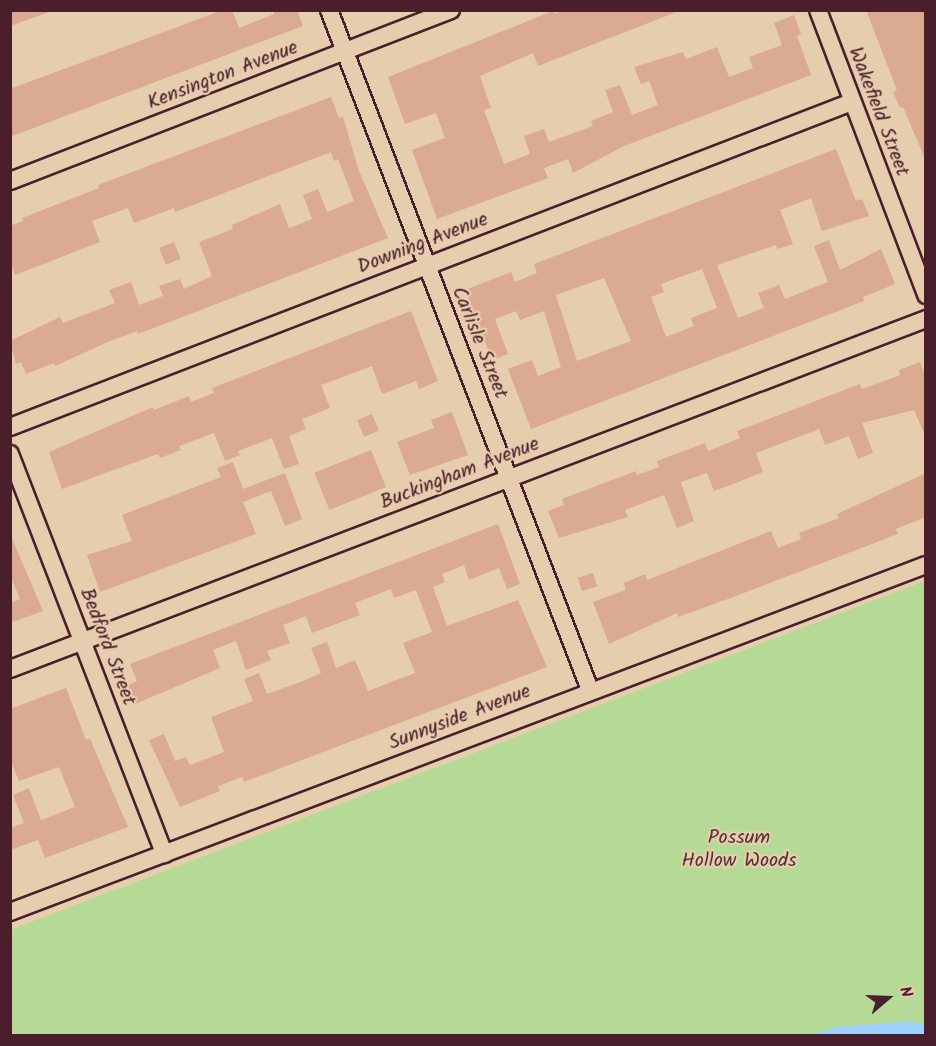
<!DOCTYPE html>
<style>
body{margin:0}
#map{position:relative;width:936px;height:1046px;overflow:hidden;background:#e6cdae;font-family:Kalam,sans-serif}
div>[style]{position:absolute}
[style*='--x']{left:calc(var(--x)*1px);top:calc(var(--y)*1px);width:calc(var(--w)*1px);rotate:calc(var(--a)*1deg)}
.green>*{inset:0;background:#b4da95}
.water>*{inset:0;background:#9dd1fb}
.building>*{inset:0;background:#daaa91;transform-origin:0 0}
.roads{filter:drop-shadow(2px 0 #4a1f2b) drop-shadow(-2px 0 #4a1f2b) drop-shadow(0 2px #4a1f2b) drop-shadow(0 -2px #4a1f2b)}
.street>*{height:16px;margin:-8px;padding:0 8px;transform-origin:8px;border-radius:8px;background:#e6cdae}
span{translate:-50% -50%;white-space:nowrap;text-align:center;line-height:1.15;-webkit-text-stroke:4.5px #e6cdae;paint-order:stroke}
.street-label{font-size:20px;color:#4a1f2b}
.park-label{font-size:20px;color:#553236}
.frame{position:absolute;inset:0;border:12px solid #4a1f2b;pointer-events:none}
.north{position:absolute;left:858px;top:968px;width:60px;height:60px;-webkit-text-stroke:4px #e6cdae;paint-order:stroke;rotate:71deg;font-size:16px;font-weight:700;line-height:24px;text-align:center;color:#4a1f2b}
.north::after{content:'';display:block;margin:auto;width:21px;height:27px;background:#4a1f2b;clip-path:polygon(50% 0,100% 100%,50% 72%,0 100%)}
</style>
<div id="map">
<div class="green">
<div style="clip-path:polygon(925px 581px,925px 1035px,11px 1035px,10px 930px)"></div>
</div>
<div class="water">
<div style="clip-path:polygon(912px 1021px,925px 1025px,925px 1035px,808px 1035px,837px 1027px)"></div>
</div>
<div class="building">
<div style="clip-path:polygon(10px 10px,49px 10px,49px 12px,10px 26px)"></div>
<div style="clip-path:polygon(223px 10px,232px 10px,239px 28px,274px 14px,273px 10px,297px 10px,303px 26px,10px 137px,10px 89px)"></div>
<div style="clip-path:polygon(564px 10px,679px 11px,538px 66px,533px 53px,480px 76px,491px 108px,484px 110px,504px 164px,530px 154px,524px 136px,544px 129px,549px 142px,593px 126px,591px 121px,613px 112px,605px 90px,620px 85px,632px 115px,658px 105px,649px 81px,641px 84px,634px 67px,683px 52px,686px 59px,717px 47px,729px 77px,753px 68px,749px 57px,782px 45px,774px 23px,794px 15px,801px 34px,797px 36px,811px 75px,624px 146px,573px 173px,568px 159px,544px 168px,548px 178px,437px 219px,412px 150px,445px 138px,436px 113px,405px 124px,388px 77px,553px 11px,554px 14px)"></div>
<div style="clip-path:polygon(866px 10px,926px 10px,926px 161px,903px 107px,900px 108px,893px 92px,897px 90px)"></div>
<div style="clip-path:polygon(331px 97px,339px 118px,343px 117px,359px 171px,388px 238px,138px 334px,137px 331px,110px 341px,55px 366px,54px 363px,26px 374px,21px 362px,16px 364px,10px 341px,60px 317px,63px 323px,115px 303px,109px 290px,131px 282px,139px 305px,163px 296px,159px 286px,180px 279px,184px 289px,212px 276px,199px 242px,233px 229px,232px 225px,280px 204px,289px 228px,312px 219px,303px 195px,318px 189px,327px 212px,354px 201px,338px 159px,334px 161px,331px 152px,175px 212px,174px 208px,134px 223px,128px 208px,92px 221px,100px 242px,15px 275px,10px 262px,10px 226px,23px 221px,22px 218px,99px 188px,98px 185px)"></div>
<div style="clip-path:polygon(evenodd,836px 149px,856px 201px,862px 199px,869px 216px,822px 231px,811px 198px,780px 210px,793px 244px,777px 249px,776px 245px,717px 265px,738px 318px,764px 308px,758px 293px,779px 285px,785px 299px,828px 282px,814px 246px,829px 240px,840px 270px,881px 249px,895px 284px,863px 297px,864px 301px,531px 429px,508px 369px,532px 360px,538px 376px,561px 367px,544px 311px,520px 320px,516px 311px,495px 319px,508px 354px,492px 360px,465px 290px,511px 272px,515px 282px,537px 273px,534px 264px,836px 149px,702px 269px,717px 308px,691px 318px,694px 326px,666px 337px,651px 297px,664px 292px,661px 284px,702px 269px,836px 149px,604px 278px,631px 341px,577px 361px,556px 295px,604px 278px)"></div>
<div style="left:174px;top:242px;width:18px;height:16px;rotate:68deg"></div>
<div style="clip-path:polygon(411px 311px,438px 381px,419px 389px,416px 381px,382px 394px,372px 366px,321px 385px,330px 408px,302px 419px,306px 429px,289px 436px,299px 464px,284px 469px,272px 438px,238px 451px,240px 455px,225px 461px,214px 433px,179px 446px,181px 450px,160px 458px,158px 454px,62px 489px,49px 452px,153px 407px,154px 410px,189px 396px,191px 402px,214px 393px,212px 388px)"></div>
<div style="clip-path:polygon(920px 362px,926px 377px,926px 438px,914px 410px,862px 423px,873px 453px,858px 459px,849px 436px,825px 445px,819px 429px,756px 453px,763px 472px,736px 483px,714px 491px,707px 473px,681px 482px,694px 521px,677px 528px,664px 495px,625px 510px,628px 517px,559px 538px,548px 511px,564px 505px,562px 499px,636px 471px,637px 475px,659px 467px,657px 461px,705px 443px,708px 451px,740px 438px,737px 431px,860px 384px,862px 389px,900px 375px,899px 370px)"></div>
<div style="clip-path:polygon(452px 412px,468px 455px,410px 475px,397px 442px,434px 428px,431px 420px)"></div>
<div style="left:372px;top:414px;width:18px;height:16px;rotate:68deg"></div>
<div style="left:371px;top:450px;width:40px;height:61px;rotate:68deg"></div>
<div style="clip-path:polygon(233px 462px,243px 489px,285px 473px,302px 519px,285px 526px,271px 491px,243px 502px,256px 534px,100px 592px,87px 555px,132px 541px,122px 515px,221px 477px,217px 468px)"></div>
<div style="clip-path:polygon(926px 473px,926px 517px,896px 529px,898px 534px,736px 596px,678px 617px,677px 613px,609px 644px,593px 602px,626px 590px,624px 583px,645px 574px,647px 580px,771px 531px,778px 548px,801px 539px,799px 533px,839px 518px,837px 514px)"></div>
<div style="clip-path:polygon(498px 524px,520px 584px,507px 589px,499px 568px,469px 580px,464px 565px,442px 574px,445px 582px,433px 587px,447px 626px,518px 600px,547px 667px,244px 782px,242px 777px,218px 786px,220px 791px,180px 807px,149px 740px,164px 734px,175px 761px,186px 757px,190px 765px,224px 752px,211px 717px,253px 701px,244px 679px,259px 673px,267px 694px,308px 679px,321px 673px,311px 648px,327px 642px,336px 668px,355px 660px,368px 691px,415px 673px,403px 643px,432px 632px,416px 590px,394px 598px,391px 589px,355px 603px,360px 615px,312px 633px,306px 616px,283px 625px,290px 643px,267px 651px,271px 660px,246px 670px,236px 641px,213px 650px,220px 668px,135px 704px,128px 685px,137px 681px,130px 664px)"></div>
<div style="clip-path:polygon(10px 534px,43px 611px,10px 623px,10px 603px,20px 599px,10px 575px)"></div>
<div style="left:593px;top:573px;width:14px;height:16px;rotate:73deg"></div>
<div style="clip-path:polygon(66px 688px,86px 740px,90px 739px,128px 827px,45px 858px,38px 840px,10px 850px,10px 828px,24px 823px,13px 795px,29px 788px,41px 820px,75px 807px,59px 767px,19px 781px,10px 759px,10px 709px)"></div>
</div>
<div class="roads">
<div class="street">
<div style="--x:329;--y:10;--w:728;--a:69"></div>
<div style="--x:818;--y:10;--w:305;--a:69.2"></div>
<div style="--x:10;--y:181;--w:473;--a:-21.2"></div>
<div style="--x:10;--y:427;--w:903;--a:-21.11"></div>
<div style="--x:10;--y:454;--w:429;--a:68.9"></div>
<div style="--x:10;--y:669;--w:981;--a:-20.91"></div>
<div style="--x:10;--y:912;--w:980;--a:-20.75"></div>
</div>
</div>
<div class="street-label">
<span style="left:223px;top:76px;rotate:-21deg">Kensington Avenue</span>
<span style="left:878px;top:112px;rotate:69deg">Wakefield Street</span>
<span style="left:423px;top:244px;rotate:-21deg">Downing Avenue</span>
<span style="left:479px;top:343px;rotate:68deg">Carlisle Street</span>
<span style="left:460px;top:474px;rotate:-21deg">Buckingham Avenue</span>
<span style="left:107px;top:647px;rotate:69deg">Bedford Street</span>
<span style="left:460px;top:718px;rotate:-21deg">Sunnyside Avenue</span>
</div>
<div class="park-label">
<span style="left:739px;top:850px">Possum<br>Hollow Woods</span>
</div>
<div class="frame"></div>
<div class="north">N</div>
</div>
